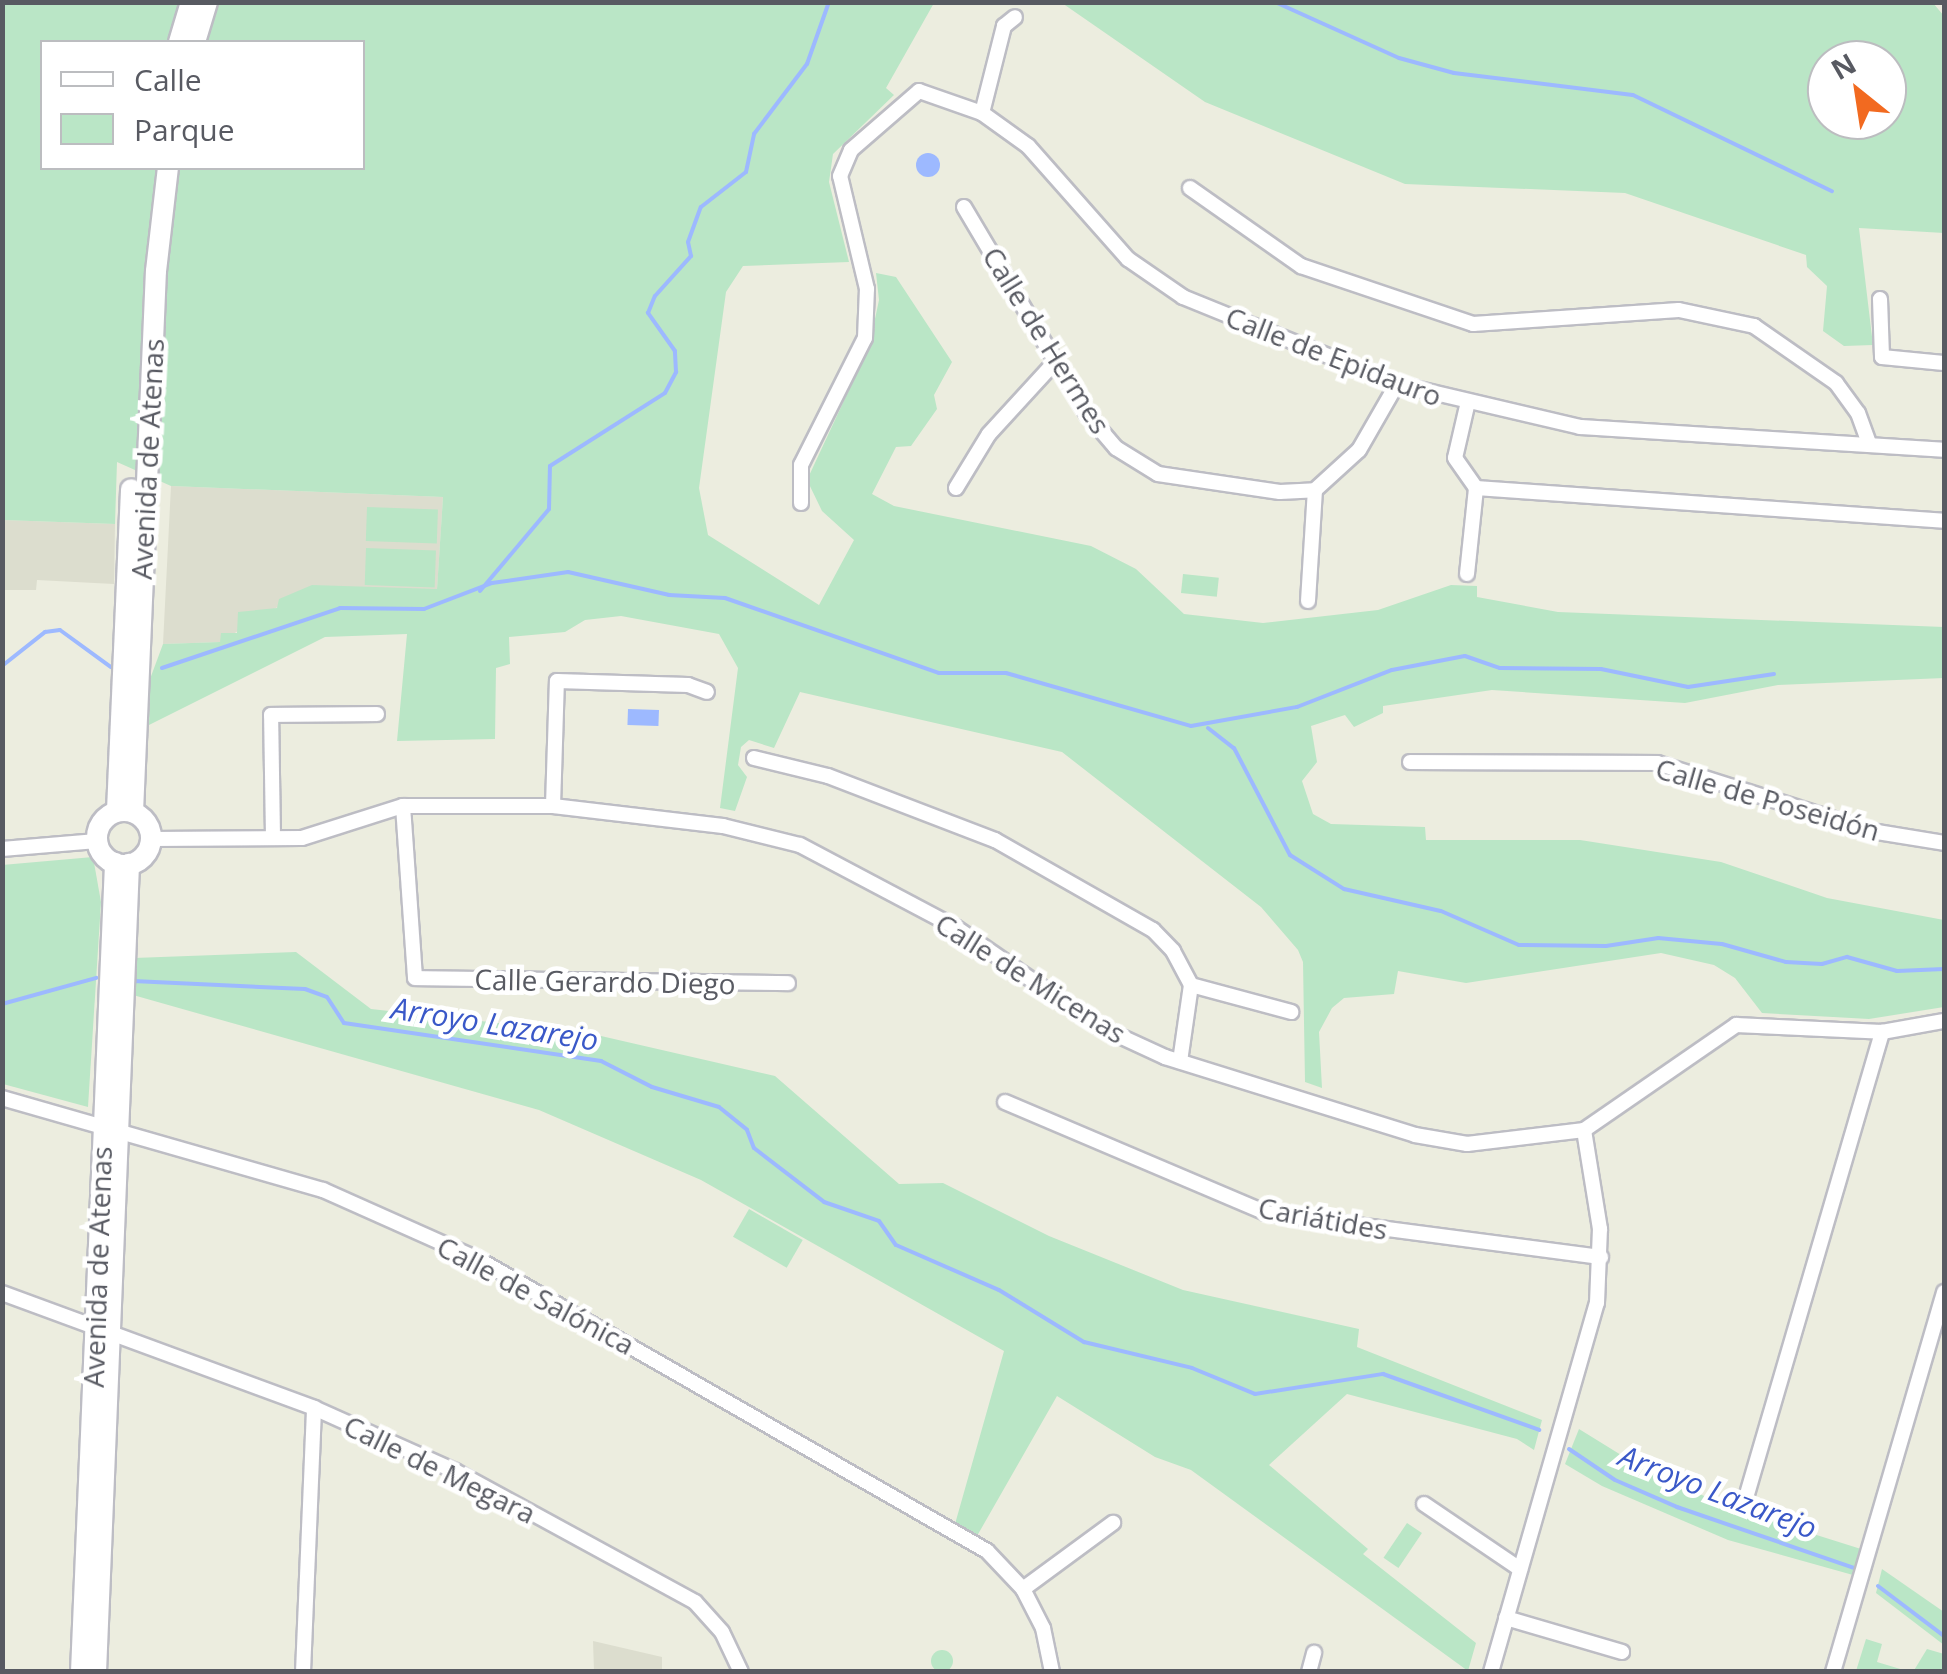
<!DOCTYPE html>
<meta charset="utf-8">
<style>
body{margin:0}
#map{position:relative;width:1947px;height:1674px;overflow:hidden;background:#eceddf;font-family:"Open Sans",sans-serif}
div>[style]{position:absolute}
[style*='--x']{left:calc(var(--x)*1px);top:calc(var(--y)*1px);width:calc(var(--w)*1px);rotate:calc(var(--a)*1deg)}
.education>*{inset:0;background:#dcddce}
.green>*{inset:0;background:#bae6c6;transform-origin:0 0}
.round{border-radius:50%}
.water>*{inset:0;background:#9db9ff;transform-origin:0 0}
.stream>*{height:4px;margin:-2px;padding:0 2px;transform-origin:2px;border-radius:2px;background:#9db9ff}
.roads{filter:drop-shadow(2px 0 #bdbdc4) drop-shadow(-2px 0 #bdbdc4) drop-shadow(0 2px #bdbdc4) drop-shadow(0 -2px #bdbdc4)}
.street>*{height:14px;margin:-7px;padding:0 7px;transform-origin:7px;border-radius:7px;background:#fff}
.secondary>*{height:20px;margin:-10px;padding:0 10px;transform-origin:10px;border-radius:10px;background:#fff}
.secondary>.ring{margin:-10px;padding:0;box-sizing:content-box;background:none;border:20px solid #fff;border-radius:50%}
span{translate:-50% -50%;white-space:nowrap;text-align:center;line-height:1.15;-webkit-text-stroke:9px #fff;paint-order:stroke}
.street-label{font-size:28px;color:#585a62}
.water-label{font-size:30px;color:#3a58c8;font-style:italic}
.frame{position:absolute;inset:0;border:5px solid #585a62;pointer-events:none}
.legend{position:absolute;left:40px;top:40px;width:325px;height:130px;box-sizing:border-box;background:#fff;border:2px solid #bcbdc0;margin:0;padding:12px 18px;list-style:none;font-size:30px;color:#585a62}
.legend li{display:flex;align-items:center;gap:20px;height:50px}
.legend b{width:50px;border:2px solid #bcbdc0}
.north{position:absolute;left:1807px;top:40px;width:100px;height:100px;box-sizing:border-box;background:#fff;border:2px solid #bcbdc0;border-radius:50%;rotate:330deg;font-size:28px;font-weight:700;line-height:40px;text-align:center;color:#585a62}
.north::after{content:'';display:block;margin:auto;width:35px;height:45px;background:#f26a20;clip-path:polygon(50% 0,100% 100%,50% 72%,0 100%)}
</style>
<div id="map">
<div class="education">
<div style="clip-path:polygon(171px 486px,443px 497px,437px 590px,312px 586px,220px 642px,163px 644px)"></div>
<div style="clip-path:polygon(3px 520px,115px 524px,114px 584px,37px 580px,36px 590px,3px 590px)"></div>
<div style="clip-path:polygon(593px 1641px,662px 1657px,662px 1671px,594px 1671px)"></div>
</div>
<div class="green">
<div style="clip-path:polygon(evenodd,3px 3px,934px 3px,886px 88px,894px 95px,833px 154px,829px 182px,849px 262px,743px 266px,726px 292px,699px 488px,708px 535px,819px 605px,854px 540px,822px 511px,807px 480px,869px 347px,879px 300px,876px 273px,896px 277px,952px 362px,934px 395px,937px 409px,911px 446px,896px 447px,872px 494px,894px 506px,1091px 546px,1136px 569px,1184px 614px,1263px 623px,1378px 610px,1451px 585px,1477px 586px,1477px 597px,1558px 612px,1944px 627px,1944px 678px,1778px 685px,1685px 703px,1492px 690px,1383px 706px,1383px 713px,1354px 727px,1345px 715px,1311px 726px,1317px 762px,1302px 781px,1313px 814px,1331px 824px,1425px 827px,1426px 840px,1580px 840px,1721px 862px,1827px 898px,1944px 920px,1944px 1007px,1869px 1019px,1762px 1013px,1735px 978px,1714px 965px,1661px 953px,1466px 983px,1398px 971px,1394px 994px,1344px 998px,1332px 1008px,1319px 1032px,1322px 1088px,1305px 1082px,1303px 962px,1298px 950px,1261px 907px,1062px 752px,800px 692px,774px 748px,749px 740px,741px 747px,738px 765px,747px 777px,735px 811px,720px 808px,738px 668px,719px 634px,621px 616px,585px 620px,565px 632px,509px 637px,510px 664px,496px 668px,495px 739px,397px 741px,407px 634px,325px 637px,149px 725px,150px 679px,163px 644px,220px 642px,221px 633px,237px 633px,238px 612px,277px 608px,279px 599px,312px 585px,437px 589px,443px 497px,171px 486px,117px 462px,115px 524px,3px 520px,3px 3px,42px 42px,362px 42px,362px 168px,42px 168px,42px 42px)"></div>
<div style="clip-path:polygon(evenodd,1062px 3px,1933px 3px,1944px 16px,1944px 233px,1859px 228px,1873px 345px,1844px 346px,1823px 331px,1827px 286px,1807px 267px,1806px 255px,1625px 193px,1405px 184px,1205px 102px,1062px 3px,1827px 60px,1887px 60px,1887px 120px,1827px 120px,1827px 60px)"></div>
<div style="left:367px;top:507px;width:71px;height:34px;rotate:2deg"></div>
<div style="left:366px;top:548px;width:70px;height:37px;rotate:2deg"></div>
<div style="left:1183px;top:574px;width:36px;height:19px;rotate:6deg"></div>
<div style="clip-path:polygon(93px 857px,101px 902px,88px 1107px,3px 1084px,2px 865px)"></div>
<div style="clip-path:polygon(296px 952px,371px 1009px,588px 1033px,775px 1076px,899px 1184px,943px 1183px,1049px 1236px,1183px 1290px,1359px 1329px,1357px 1347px,1542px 1420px,1534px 1450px,1517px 1439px,1347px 1394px,1269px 1465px,1368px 1549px,1363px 1554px,1476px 1643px,1468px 1671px,1191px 1470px,1155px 1457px,1057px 1396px,977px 1536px,955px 1524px,1004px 1351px,701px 1180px,539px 1110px,133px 995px,134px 958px)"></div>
<div style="left:749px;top:1209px;width:62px;height:32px;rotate:30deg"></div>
<div style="clip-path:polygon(1579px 1429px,1647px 1471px,1734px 1509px,1861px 1549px,1853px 1575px,1728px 1540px,1602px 1486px,1565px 1464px)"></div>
<div style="left:1407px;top:1523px;width:18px;height:42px;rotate:34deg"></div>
<div style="clip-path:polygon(1882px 1569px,1944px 1612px,1944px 1645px,1876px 1593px)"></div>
<div style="clip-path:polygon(1866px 1639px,1882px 1644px,1877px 1662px,1907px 1671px,1856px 1671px)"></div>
<div style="clip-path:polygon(1927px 1649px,1944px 1654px,1944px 1671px,1913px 1672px)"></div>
<div class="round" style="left:931px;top:1650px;width:22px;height:22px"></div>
</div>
<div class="water">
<div class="round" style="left:916px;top:153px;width:24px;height:24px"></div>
<div style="left:628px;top:709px;width:31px;height:16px;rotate:2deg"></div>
</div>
<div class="stream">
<div style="--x:1275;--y:2;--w:136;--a:24.3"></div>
<div style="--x:1399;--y:58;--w:57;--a:15.3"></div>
<div style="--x:1454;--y:73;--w:180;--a:7"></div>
<div style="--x:1633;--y:95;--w:221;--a:25.8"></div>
<div style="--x:480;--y:591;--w:107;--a:-49.9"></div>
<div style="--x:549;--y:509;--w:43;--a:-88.7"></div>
<div style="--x:550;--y:466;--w:136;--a:-32.4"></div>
<div style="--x:665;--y:393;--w:24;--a:-62"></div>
<div style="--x:676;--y:372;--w:21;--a:-93"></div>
<div style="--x:675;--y:351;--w:47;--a:-125.4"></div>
<div style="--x:648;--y:313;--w:18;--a:-68"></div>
<div style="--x:655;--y:296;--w:54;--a:-48"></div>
<div style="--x:691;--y:256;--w:14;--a:-102"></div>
<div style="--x:688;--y:242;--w:37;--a:-70"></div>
<div style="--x:701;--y:207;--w:57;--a:-37.9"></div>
<div style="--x:746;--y:172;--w:39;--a:-78"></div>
<div style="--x:754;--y:134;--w:88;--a:-52.9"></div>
<div style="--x:807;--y:64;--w:66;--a:-70.5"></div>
<div style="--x:2;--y:666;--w:55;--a:-38.3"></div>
<div style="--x:45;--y:632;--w:15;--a:-8"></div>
<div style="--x:60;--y:630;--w:63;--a:36"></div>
<div style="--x:162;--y:668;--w:188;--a:-18.6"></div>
<div style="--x:340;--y:608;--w:84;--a:0.7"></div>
<div style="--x:424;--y:609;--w:73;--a:-20.9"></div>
<div style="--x:492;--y:583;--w:77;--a:-8.2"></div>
<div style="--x:568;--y:572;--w:104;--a:12.8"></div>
<div style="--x:669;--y:595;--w:56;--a:3.1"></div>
<div style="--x:725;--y:598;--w:227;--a:19.3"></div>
<div style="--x:939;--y:673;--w:67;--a:0"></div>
<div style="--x:1006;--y:673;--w:192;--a:16"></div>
<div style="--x:1191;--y:726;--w:108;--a:-10.2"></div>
<div style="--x:1297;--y:707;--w:102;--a:-21.3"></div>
<div style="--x:1392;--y:670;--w:74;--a:-10.9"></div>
<div style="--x:1465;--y:656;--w:37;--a:19"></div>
<div style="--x:1500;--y:668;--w:101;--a:0.6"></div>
<div style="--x:1601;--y:669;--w:89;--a:11.7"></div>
<div style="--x:1688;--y:687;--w:87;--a:-8.6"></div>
<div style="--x:1208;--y:728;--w:33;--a:38"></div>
<div style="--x:1234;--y:748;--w:121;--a:62.4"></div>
<div style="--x:1290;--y:855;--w:64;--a:32.2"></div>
<div style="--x:1344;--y:889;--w:99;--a:12.8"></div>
<div style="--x:1441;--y:911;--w:85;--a:23.6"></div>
<div style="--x:1519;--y:945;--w:87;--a:0.7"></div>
<div style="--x:1606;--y:946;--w:53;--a:-8.7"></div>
<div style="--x:1658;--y:938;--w:64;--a:5.4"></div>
<div style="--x:1722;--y:944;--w:66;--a:15.7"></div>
<div style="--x:1786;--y:962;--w:36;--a:3"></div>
<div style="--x:1822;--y:964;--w:26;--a:-16"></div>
<div style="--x:1847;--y:957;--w:52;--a:15.6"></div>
<div style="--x:1897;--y:971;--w:47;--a:-2.4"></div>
<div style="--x:133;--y:981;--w:172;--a:2.7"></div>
<div style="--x:305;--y:989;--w:23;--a:20"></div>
<div style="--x:327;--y:997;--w:31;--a:57"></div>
<div style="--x:344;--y:1023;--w:260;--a:8.4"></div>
<div style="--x:601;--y:1061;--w:57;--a:27"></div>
<div style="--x:652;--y:1087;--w:70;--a:16.6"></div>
<div style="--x:719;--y:1107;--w:36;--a:39"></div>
<div style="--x:747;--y:1130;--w:19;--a:69"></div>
<div style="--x:754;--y:1148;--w:88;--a:37.6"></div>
<div style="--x:824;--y:1202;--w:58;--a:19.1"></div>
<div style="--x:879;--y:1221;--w:29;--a:55"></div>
<div style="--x:896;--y:1245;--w:112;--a:23.6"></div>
<div style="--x:999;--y:1290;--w:100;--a:31.5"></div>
<div style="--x:1084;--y:1342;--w:111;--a:13.5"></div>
<div style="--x:1192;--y:1368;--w:68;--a:22.4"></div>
<div style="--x:1255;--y:1394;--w:130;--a:-8.9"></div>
<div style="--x:1383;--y:1374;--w:166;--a:19.7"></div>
<div style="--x:2;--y:1004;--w:98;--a:-15.5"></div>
<div style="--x:1569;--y:1449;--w:55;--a:34"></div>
<div style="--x:1615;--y:1480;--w:68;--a:23.5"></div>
<div style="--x:1677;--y:1507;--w:187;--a:19"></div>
<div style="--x:1878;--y:1586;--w:83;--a:37.1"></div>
</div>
<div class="roads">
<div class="street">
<div style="--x:982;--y:113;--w:90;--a:-75.8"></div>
<div style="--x:1004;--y:26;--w:14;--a:-39"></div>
<div style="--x:1190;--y:188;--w:136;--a:35.1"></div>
<div style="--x:1301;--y:266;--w:182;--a:18.6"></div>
<div style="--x:1473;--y:324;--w:206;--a:-3.9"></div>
<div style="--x:1679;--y:310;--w:77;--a:12"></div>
<div style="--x:1754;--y:326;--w:100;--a:34.8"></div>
<div style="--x:1836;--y:383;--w:37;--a:54"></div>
<div style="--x:1858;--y:413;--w:33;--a:70"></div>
<div style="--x:964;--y:207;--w:241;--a:59.3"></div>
<div style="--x:1087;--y:414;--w:45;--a:49.5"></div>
<div style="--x:1116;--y:448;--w:49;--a:31.8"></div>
<div style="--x:1158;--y:474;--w:123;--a:8.4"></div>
<div style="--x:1280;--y:492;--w:35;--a:-3"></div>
<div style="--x:1315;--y:490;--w:59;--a:-42.3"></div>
<div style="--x:1359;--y:450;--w:76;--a:-60.1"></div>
<div style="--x:1880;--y:299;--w:58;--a:88"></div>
<div style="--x:1882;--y:357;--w:62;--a:5.5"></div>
<div style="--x:1467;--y:406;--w:53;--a:103"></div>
<div style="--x:1455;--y:458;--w:37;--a:55"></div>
<div style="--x:1476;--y:488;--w:469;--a:4"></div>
<div style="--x:956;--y:488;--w:63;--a:-58.6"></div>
<div style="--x:989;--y:434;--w:98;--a:-47.5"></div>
<div style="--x:801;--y:503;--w:38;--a:-90"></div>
<div style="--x:801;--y:465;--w:142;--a:-63.3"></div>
<div style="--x:865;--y:338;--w:49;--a:-87.7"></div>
<div style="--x:867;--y:289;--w:116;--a:-103.4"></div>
<div style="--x:840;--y:176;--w:28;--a:-67"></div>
<div style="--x:851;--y:150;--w:90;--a:-40.9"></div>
<div style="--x:919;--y:91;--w:67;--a:19.2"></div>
<div style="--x:982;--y:113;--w:57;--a:35.7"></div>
<div style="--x:1028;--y:146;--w:151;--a:48.5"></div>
<div style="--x:1128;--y:259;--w:67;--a:34.6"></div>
<div style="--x:1183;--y:297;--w:231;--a:22.1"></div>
<div style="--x:1397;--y:384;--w:188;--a:13.2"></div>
<div style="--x:1580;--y:427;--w:365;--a:3.6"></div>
<div style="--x:1467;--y:574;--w:86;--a:-84"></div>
<div style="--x:1308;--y:601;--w:111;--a:-86.4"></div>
<div style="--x:754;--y:758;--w:76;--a:13.7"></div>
<div style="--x:828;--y:776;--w:179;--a:21"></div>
<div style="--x:995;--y:840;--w:182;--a:29.7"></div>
<div style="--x:1153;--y:930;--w:29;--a:46"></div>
<div style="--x:1173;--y:951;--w:38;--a:62"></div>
<div style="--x:1191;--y:985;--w:77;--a:98.2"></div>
<div style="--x:1410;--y:762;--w:247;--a:0.2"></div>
<div style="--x:1657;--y:763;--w:225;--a:17.6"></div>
<div style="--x:1871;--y:831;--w:74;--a:9.3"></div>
<div style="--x:403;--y:806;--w:172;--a:86"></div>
<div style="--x:415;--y:978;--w:373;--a:0.8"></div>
<div style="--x:553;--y:806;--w:125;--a:-88.2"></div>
<div style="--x:557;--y:681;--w:131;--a:1.7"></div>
<div style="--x:688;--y:685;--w:20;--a:20"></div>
<div style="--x:273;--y:837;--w:122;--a:-90.9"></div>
<div style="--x:271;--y:715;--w:106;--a:-0.5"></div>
<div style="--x:151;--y:839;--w:151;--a:-0.4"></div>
<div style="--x:302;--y:838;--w:106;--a:-17.6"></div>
<div style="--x:403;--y:806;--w:150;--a:0"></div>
<div style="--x:553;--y:806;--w:171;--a:6.7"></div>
<div style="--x:723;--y:826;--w:79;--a:13.9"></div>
<div style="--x:800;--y:845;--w:175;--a:27.9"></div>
<div style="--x:955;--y:927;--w:176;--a:34.6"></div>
<div style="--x:1100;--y:1027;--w:72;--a:24.8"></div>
<div style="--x:1165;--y:1057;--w:262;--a:17.3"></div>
<div style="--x:1415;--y:1135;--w:53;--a:9.8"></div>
<div style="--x:1467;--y:1144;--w:118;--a:-6.8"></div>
<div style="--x:1584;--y:1130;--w:185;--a:-34.6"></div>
<div style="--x:1736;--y:1025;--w:146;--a:2.7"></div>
<div style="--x:1882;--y:1032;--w:63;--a:-10.1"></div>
<div style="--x:2;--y:849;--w:95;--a:-4.8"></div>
<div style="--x:1191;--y:985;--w:104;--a:15.1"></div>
<div style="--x:2;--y:1098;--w:334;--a:16"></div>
<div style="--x:323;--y:1190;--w:167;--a:24"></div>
<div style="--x:476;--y:1258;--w:589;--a:29.83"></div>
<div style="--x:987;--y:1551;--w:52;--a:46.5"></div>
<div style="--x:1023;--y:1589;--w:44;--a:62.9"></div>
<div style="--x:1043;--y:1628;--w:45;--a:78.4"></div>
<div style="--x:1005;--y:1102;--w:284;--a:23"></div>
<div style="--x:1266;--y:1213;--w:338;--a:7.5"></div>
<div style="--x:2;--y:1293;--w:333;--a:20.2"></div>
<div style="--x:314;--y:1408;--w:154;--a:24.1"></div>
<div style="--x:455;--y:1471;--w:273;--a:28.6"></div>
<div style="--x:695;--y:1602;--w:40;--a:48"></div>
<div style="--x:722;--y:1632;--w:44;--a:64.6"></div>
<div style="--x:1745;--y:1501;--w:489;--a:-73.7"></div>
<div style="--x:1424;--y:1504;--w:116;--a:34.1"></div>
<div style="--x:1023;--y:1589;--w:112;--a:-36.3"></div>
<div style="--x:1506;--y:1618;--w:121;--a:16.3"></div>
<div style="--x:303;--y:1672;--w:264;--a:-87.6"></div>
<div style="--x:1309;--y:1672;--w:20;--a:-75"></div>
<div style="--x:1491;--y:1672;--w:384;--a:-74"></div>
<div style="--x:1597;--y:1303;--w:74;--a:-87.7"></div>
<div style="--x:1600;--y:1229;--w:100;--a:-99.2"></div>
<div style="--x:1833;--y:1672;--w:396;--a:-73.7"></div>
</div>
<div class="secondary">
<div style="--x:179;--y:42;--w:42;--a:-73.3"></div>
<div style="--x:195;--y:42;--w:42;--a:-73.3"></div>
<div style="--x:117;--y:811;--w:322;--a:-87.5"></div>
<div class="ring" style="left:97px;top:811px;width:34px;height:34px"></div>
<div style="--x:133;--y:812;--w:541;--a:-87.57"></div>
<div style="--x:156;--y:271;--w:104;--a:-83.4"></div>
<div style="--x:81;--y:1672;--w:810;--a:-87.59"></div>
<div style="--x:96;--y:1672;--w:809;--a:-87.66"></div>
</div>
</div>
<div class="street-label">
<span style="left:1047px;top:340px;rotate:58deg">Calle de Hermes</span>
<span style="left:1334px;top:356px;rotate:21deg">Calle de Epidauro</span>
<span style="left:147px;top:459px;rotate:-87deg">Avenida de Atenas</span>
<span style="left:1768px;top:799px;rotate:16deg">Calle de Poseidón</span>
<span style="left:1031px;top:978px;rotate:32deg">Calle de Micenas</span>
<span style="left:605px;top:981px;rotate:1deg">Calle Gerardo Diego</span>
<span style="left:1323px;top:1218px;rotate:10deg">Cariátides</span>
<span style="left:97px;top:1267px;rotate:-88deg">Avenida de Atenas</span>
<span style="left:536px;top:1295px;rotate:28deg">Calle de Salónica</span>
<span style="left:440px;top:1469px;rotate:26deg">Calle de Megara</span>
</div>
<div class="water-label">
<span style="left:495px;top:1024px;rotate:9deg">Arroyo Lazarejo</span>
<span style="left:1718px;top:1492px;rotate:21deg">Arroyo Lazarejo</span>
</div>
<div class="frame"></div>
<ul class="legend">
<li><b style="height:12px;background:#fff"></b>Calle</li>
<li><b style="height:28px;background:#bae6c6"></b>Parque</li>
</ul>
<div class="north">N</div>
</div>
